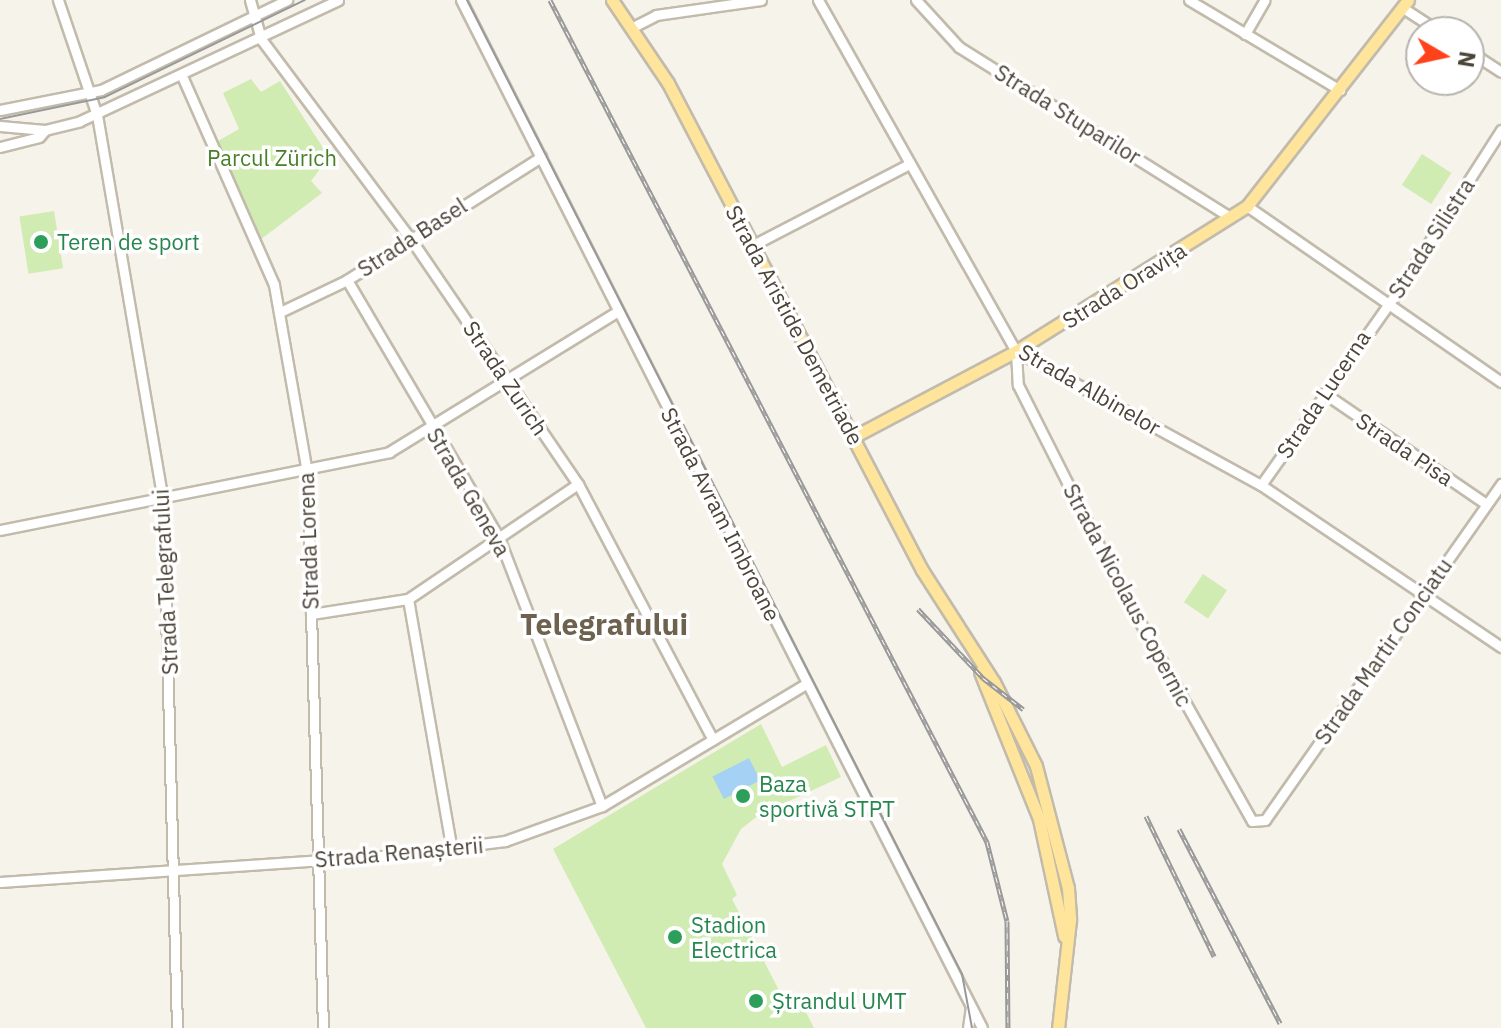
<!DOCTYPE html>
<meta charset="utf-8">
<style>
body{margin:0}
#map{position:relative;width:1501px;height:1028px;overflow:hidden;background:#f6f3eb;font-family:"IBM Plex Sans",sans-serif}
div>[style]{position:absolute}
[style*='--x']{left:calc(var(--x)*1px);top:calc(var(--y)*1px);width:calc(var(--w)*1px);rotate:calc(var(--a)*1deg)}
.green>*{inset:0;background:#d0ecb2;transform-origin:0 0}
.water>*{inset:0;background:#a5d2f4;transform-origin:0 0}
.roads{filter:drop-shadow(2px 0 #c2bbac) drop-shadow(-2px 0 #c2bbac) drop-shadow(0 2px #c2bbac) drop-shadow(0 -2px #c2bbac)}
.minor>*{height:9px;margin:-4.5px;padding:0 4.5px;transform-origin:4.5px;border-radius:4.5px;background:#fff}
.major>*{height:11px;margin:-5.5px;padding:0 5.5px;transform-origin:5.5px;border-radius:5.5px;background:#ffe59b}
.tram>*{height:2px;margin:-1px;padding:0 1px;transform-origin:1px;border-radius:1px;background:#999}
.rail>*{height:5px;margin-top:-2.5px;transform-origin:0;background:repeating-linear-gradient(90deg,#fff 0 6px,#999 0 12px);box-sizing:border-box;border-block:2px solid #999}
.dots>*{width:22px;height:22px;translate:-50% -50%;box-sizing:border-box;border:4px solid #fff;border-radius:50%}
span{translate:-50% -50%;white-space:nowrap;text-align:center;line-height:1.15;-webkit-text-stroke:7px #fff;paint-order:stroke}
.street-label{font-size:22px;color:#4b4438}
.park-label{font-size:22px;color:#468127}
.leisure-label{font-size:22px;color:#27864d}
.left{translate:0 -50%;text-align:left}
.district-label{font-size:30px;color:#6e624e;font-weight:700}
.north{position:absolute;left:1405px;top:16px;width:80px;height:80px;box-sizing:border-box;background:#fff;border:2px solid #b7b4af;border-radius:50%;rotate:99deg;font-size:22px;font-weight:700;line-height:32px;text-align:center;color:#4b4438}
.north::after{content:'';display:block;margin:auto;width:28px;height:36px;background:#ff4219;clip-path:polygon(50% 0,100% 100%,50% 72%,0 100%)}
</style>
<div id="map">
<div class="green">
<div style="clip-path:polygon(251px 79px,261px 92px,280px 81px,329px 157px,311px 181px,322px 193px,260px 240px,218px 141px,239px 129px,223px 93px)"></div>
<div style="left:1422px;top:154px;width:35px;height:37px;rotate:33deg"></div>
<div style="left:54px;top:211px;width:58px;height:35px;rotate:81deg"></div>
<div style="left:1203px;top:574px;width:29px;height:34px;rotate:34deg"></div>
<div style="clip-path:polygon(761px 724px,782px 767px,826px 745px,841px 777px,759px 815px,741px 829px,722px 864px,737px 895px,732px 899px,786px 1004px,799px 998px,814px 1028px,646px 1028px,553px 849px)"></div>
</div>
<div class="water">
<div style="left:749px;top:758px;width:25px;height:41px;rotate:63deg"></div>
</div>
<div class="roads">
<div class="minor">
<div style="--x:58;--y:0;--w:121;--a:71.3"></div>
<div style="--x:97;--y:115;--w:391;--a:80.3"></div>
<div style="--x:163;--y:500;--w:528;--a:88.48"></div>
<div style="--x:250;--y:0;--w:41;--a:74.2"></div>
<div style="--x:261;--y:39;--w:249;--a:53.2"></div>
<div style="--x:410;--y:238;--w:298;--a:55.7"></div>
<div style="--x:578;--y:484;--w:289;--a:62.2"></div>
<div style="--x:461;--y:0;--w:1152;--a:63.12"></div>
<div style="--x:818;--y:0;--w:403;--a:60.6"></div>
<div style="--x:1016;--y:351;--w:279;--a:28.7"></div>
<div style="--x:1261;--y:485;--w:290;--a:34"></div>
<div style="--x:916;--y:0;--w:64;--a:47.5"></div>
<div style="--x:959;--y:47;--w:320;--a:32.1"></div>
<div style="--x:1189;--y:0;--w:176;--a:30.8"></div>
<div style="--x:1403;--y:8;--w:44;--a:33"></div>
<div style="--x:631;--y:28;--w:28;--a:-27"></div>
<div style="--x:656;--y:15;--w:106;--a:-8.1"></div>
<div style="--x:1245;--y:34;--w:39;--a:-60"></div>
<div style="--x:1469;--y:51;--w:38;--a:33"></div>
<div style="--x:182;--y:76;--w:228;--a:66.2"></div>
<div style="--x:274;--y:285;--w:191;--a:80"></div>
<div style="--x:307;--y:473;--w:555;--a:88.35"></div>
<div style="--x:0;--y:110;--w:103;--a:-11.2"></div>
<div style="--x:101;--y:90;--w:207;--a:-25.8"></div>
<div style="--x:0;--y:126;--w:45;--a:5.1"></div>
<div style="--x:45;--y:130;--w:36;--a:-14"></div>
<div style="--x:80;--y:121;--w:285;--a:-25.1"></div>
<div style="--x:0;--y:147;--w:40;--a:-14.4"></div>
<div style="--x:39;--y:137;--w:9;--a:-49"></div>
<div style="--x:1247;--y:206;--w:309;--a:34.7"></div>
<div style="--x:753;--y:245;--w:176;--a:-27.4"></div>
<div style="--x:347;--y:280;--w:299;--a:59.5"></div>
<div style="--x:499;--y:538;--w:287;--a:69"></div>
<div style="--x:280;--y:312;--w:74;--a:-25.5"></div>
<div style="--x:347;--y:280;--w:230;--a:-32.4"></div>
<div style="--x:1016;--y:351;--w:34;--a:87"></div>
<div style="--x:1018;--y:385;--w:224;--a:63.2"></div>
<div style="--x:1119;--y:585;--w:271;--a:60.6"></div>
<div style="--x:1252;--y:821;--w:13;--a:-4"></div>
<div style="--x:1265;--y:820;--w:411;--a:-54.9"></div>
<div style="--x:1324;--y:393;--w:196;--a:34.4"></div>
<div style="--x:1261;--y:485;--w:237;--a:-54.8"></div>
<div style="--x:1398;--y:291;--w:191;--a:-57.4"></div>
<div style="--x:0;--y:530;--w:397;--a:-11.3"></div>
<div style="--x:389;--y:452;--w:269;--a:-31.6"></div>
<div style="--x:408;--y:599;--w:255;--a:80.1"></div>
<div style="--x:311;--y:614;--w:98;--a:-8.8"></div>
<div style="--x:408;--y:599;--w:205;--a:-34.1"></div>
<div style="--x:0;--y:882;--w:386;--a:-3.9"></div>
<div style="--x:385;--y:856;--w:121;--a:-7.1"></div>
<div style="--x:505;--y:841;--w:103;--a:-19.8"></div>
<div style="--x:602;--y:806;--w:238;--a:-30.9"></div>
<div style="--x:968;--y:1028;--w:21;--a:-82"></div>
</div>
<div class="major">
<div style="--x:612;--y:0;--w:100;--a:56"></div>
<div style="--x:668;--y:83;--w:549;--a:62.46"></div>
<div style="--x:922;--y:570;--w:133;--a:57.3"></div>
<div style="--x:994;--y:682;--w:94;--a:63.4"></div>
<div style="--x:1036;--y:766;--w:126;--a:75.3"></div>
<div style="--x:1068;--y:888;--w:32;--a:86"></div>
<div style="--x:1070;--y:920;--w:109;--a:96.3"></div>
<div style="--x:853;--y:437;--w:184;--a:-27.8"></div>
<div style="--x:1016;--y:351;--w:273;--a:-32.1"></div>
<div style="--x:1247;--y:206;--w:261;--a:-52"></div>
<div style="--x:980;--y:672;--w:158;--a:68.1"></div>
<div style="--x:1039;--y:819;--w:120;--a:77.9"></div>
</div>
</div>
<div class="tram">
<div style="--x:467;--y:0;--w:1093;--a:63.06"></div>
<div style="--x:962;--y:974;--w:55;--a:79.5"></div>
<div style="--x:0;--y:119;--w:107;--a:-11.8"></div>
<div style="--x:105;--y:97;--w:222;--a:-25.9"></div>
</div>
<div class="rail">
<div style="--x:550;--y:0;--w:949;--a:62.57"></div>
<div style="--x:987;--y:842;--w:81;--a:75.8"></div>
<div style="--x:1007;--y:921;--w:107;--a:89.5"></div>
<div style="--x:918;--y:609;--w:95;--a:46.7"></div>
<div style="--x:983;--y:678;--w:51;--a:37.8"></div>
<div style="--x:1146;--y:816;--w:156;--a:64.1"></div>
<div style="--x:1179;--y:829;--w:219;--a:62.5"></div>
</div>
<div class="dots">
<div style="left:41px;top:242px;background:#2e9e5b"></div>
<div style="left:743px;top:796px;background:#2e9e5b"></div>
<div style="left:675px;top:937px;background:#2e9e5b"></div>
<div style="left:756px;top:1001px;background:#2e9e5b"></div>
</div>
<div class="street-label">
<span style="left:1068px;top:114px;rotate:32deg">Strada Stuparilor</span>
<span style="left:412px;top:237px;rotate:-33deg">Strada Basel</span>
<span style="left:1431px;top:238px;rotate:-57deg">Strada Silistra</span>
<span style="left:1124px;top:285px;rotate:-32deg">Strada Oravița</span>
<span style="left:795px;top:325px;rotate:62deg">Strada Aristide Demetriade</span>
<span style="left:506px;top:378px;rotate:56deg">Strada Zurich</span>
<span style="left:1090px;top:389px;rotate:30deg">Strada Albinelor</span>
<span style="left:1323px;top:394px;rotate:-56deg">Strada Lucerna</span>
<span style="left:1405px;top:449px;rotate:34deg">Strada Pisa</span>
<span style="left:469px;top:492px;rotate:60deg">Strada Geneva</span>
<span style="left:721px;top:514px;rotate:63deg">Strada Avram Imbroane</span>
<span style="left:308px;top:541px;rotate:-92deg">Strada Lorena</span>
<span style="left:165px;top:582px;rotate:-93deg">Strada Telegrafului</span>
<span style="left:1128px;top:595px;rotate:62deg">Strada Nicolaus Copernic</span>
<span style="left:1383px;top:651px;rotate:-55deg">Strada Martir Conciatu</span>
<span style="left:399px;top:852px;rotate:-5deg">Strada Renașterii</span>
</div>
<div class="park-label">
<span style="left:272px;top:158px">Parcul Zürich</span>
</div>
<div class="leisure-label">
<span class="left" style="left:57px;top:242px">Teren de sport</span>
<span class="left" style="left:759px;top:796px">Baza<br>sportivă STPT</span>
<span class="left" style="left:691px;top:937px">Stadion<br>Electrica</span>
<span class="left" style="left:772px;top:1001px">Ștrandul UMT</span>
</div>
<div class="district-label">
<span style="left:604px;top:624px">Telegrafului</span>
</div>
<div class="north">N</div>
</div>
